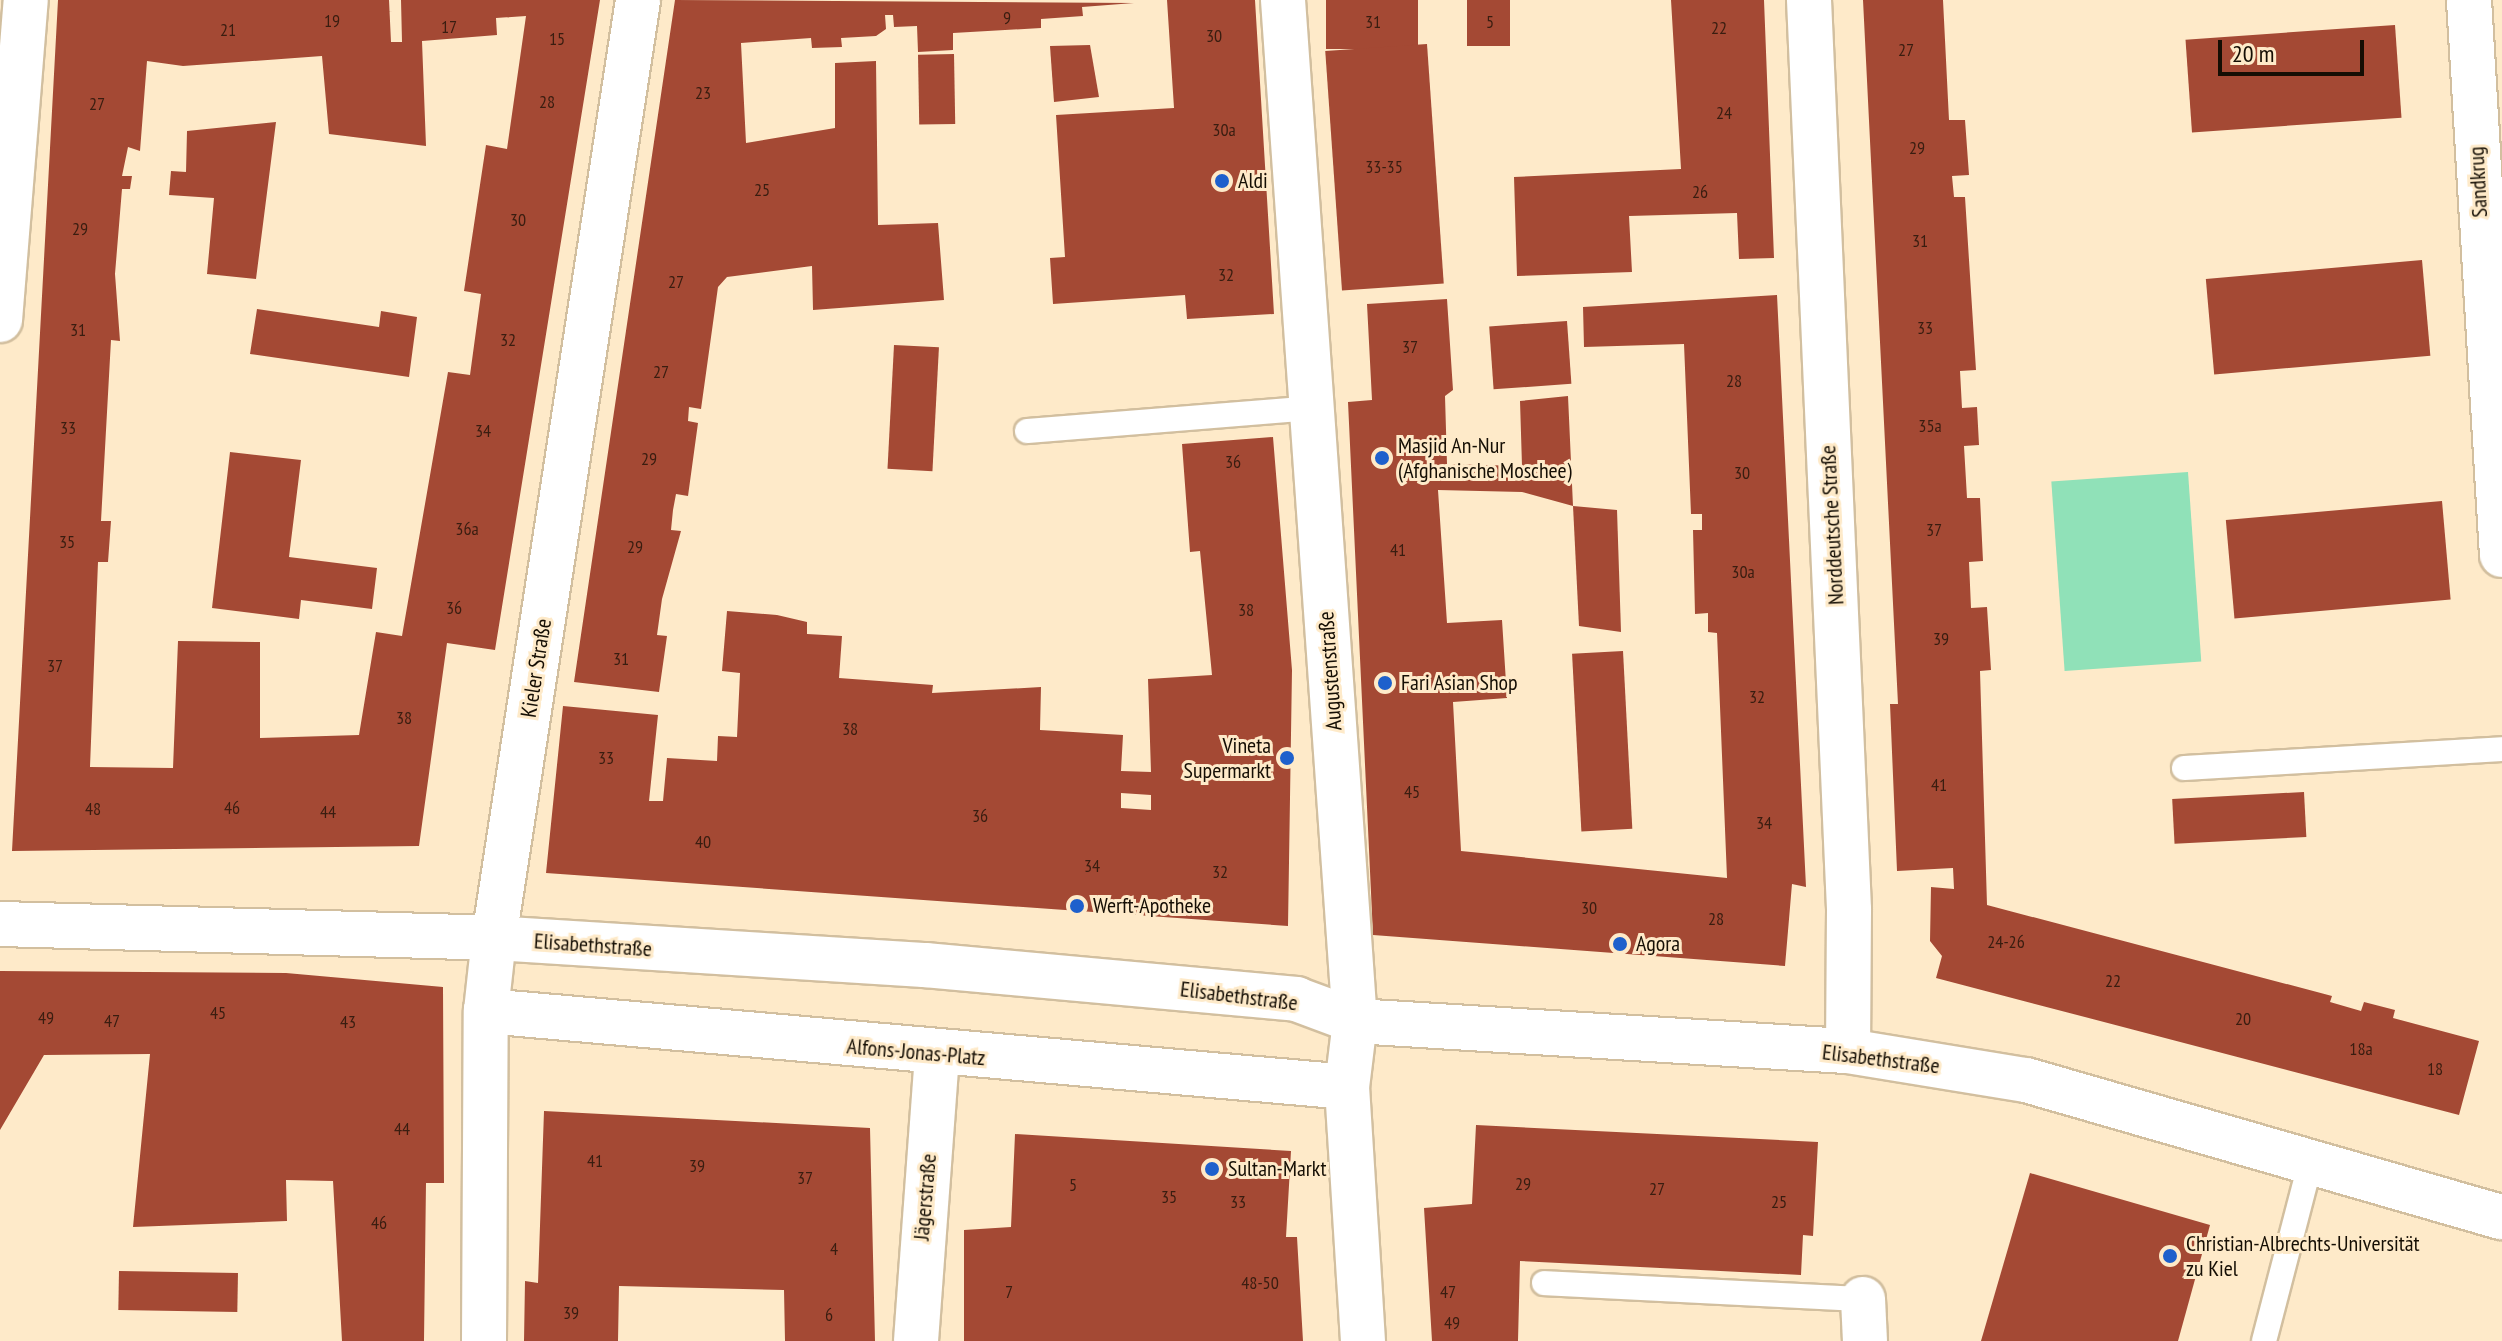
<!DOCTYPE html>
<meta charset="utf-8">
<style>
body{margin:0}
#map{position:relative;width:2502px;height:1341px;overflow:hidden;background:#feeac9;font-family:"PT Sans Narrow",sans-serif}
div>[style]{position:absolute}
[style*='--x']{left:calc(var(--x)*1px);top:calc(var(--y)*1px);width:calc(var(--w)*1px);rotate:calc(var(--a)*1deg)}
.green>*{inset:0;background:#90e1b8;transform-origin:0 0}
.building>*{inset:0;background:#a44934;transform-origin:0 0}
.roads{filter:drop-shadow(2px 0 #d2bf9f) drop-shadow(-2px 0 #d2bf9f) drop-shadow(0 2px #d2bf9f) drop-shadow(0 -2px #d2bf9f)}
.lane>*{height:24px;margin:-12px;padding:0 12px;transform-origin:12px;border-radius:12px;background:#fff}
.street>*{height:44px;margin:-22px;padding:0 22px;transform-origin:22px;border-radius:22px;background:#fff}
.dots>*{width:22px;height:22px;translate:-50% -50%;box-sizing:border-box;border:4px solid #feeac9;border-radius:50%}
span{translate:-50% -50%;white-space:nowrap;text-align:center;line-height:1.15;-webkit-text-stroke:6px #feeac9;paint-order:stroke}
.number-label{font-size:18px;color:#391d10}
.number-label span{-webkit-text-stroke-width:0}
.poi-label{font-size:22px;color:#150e04}
.left{translate:0 -50%;text-align:left}
.right{translate:-100% -50%;text-align:right}
.street-label{font-size:22px;color:#150e04}
.scale{position:absolute;left:2218px;top:40px;width:146px;height:36px;box-sizing:border-box;border:4px solid #150e04;border-top:0;padding-left:10px;font-size:24px;line-height:28px;white-space:nowrap;color:#150e04;-webkit-text-stroke:6px #feeac9;paint-order:stroke}
</style>
<div id="map">
<div class="green">
<div style="left:2188px;top:472px;width:190px;height:137px;rotate:86deg"></div>
</div>
<div class="building">
<div style="clip-path:polygon(evenodd,58px 0,389px 0,391px 42px,402px 42px,401px 0,600px 0,495px 650px,447px 643px,419px 846px,12px 851px,58px 0,526px 16px,507px 149px,486px 145px,464px 291px,481px 294px,470px 375px,448px 372px,402px 636px,376px 632px,359px 735px,260px 738px,260px 642px,178px 641px,173px 768px,90px 767px,98px 562px,108px 562px,111px 521px,101px 521px,111px 340px,120px 341px,115px 274px,122px 189px,130px 189px,132px 176px,122px 176px,128px 147px,140px 151px,147px 61px,183px 66px,322px 56px,329px 134px,426px 146px,422px 41px,497px 35px,496px 18px,526px 16px)"></div>
<div style="clip-path:polygon(675px 0,1134px 3px,1082px 7px,1083px 16px,1041px 19px,1041px 28px,953px 33px,953px 50px,918px 52px,917px 26px,894px 27px,893px 15px,885px 15px,886px 29px,876px 36px,841px 38px,842px 47px,812px 48px,811px 38px,741px 43px,746px 143px,835px 128px,835px 63px,876px 61px,878px 225px,938px 223px,944px 300px,813px 310px,812px 266px,727px 277px,718px 287px,701px 409px,689px 407px,688px 421px,698px 423px,688px 496px,676px 494px,673px 510px,671px 530px,681px 531px,662px 599px,657px 635px,667px 636px,659px 692px,574px 682px)"></div>
<div style="clip-path:polygon(1167px 0,1255px 0,1274px 314px,1187px 319px,1185px 295px,1053px 304px,1050px 258px,1065px 257px,1056px 115px,1174px 108px)"></div>
<div style="left:1326px;top:0;width:92px;height:49px"></div>
<div style="left:1467px;top:0;width:43px;height:46px"></div>
<div style="clip-path:polygon(1671px 0,1764px 0,1774px 258px,1739px 259px,1737px 213px,1629px 216px,1632px 272px,1517px 276px,1514px 177px,1681px 169px)"></div>
<div style="clip-path:polygon(1863px 0,1943px 0,1949px 120px,1965px 120px,1969px 175px,1952px 176px,1954px 197px,1965px 197px,1976px 370px,1960px 371px,1962px 408px,1977px 407px,1979px 445px,1964px 446px,1967px 498px,1980px 498px,1983px 561px,1969px 562px,1971px 608px,1987px 607px,1991px 670px,1980px 671px,1987px 905px,2332px 996px,2330px 1002px,2361px 1011px,2364px 1002px,2395px 1010px,2393px 1018px,2479px 1041px,2459px 1115px,1936px 978px,1942px 956px,1930px 941px,1931px 887px,1954px 889px,1953px 868px,1897px 871px,1890px 704px,1898px 704px)"></div>
<div style="left:2395px;top:25px;width:93px;height:210px;rotate:86deg"></div>
<div style="left:1427px;top:44px;width:240px;height:102px;rotate:86deg"></div>
<div style="clip-path:polygon(1090px 45px,1099px 97px,1054px 102px,1050px 46px)"></div>
<div style="left:954px;top:54px;width:70px;height:36px;rotate:89deg"></div>
<div style="clip-path:polygon(276px 122px,256px 279px,207px 274px,214px 198px,169px 195px,171px 171px,186px 172px,187px 131px)"></div>
<div style="left:2422px;top:260px;width:96px;height:217px;rotate:85deg"></div>
<div style="clip-path:polygon(1777px 295px,1806px 887px,1792px 884px,1785px 966px,1373px 935px,1348px 402px,1372px 400px,1367px 304px,1447px 299px,1453px 390px,1445px 396px,1447px 464px,1522px 466px,1520px 401px,1568px 396px,1573px 506px,1522px 492px,1438px 490px,1447px 623px,1502px 620px,1507px 698px,1453px 702px,1461px 851px,1727px 878px,1717px 633px,1708px 632px,1708px 613px,1695px 614px,1693px 530px,1702px 530px,1702px 514px,1691px 514px,1684px 344px,1584px 347px,1583px 307px)"></div>
<div style="clip-path:polygon(257px 309px,379px 327px,381px 311px,417px 317px,409px 377px,250px 354px)"></div>
<div style="left:1567px;top:321px;width:63px;height:78px;rotate:86deg"></div>
<div style="left:894px;top:345px;width:45px;height:124px;rotate:3deg"></div>
<div style="clip-path:polygon(evenodd,1273px 437px,1292px 670px,1288px 926px,546px 873px,563px 706px,658px 715px,649px 801px,663px 801px,667px 758px,717px 761px,718px 736px,737px 737px,740px 673px,722px 671px,727px 611px,777px 615px,807px 622px,807px 634px,842px 636px,839px 678px,933px 685px,932px 693px,1041px 687px,1040px 730px,1123px 735px,1121px 771px,1151px 772px,1148px 679px,1212px 675px,1200px 551px,1190px 552px,1182px 444px,1273px 437px,1121px 793px,1151px 795px,1151px 810px,1121px 808px,1121px 793px)"></div>
<div style="clip-path:polygon(230px 452px,301px 460px,289px 557px,377px 568px,372px 609px,301px 600px,299px 619px,212px 608px)"></div>
<div style="left:2442px;top:501px;width:99px;height:217px;rotate:85deg"></div>
<div style="clip-path:polygon(1573px 506px,1617px 510px,1621px 632px,1579px 626px)"></div>
<div style="left:1623px;top:651px;width:178px;height:51px;rotate:87deg"></div>
<div style="left:2304px;top:792px;width:45px;height:132px;rotate:87deg"></div>
<div style="clip-path:polygon(0 971px,286px 973px,443px 987px,444px 1183px,426px 1183px,424px 1341px,342px 1341px,333px 1181px,286px 1180px,287px 1221px,133px 1227px,150px 1054px,44px 1055px,0 1130px)"></div>
<div style="clip-path:polygon(544px 1111px,870px 1128px,875px 1341px,785px 1341px,784px 1290px,619px 1286px,618px 1341px,524px 1341px,525px 1281px,538px 1283px)"></div>
<div style="clip-path:polygon(1476px 1125px,1818px 1142px,1813px 1236px,1803px 1235px,1801px 1275px,1520px 1261px,1518px 1341px,1432px 1341px,1424px 1208px,1472px 1204px)"></div>
<div style="clip-path:polygon(1015px 1134px,1291px 1151px,1286px 1237px,1297px 1237px,1303px 1341px,964px 1341px,964px 1230px,1011px 1227px)"></div>
<div style="clip-path:polygon(2030px 1173px,2210px 1225px,2178px 1341px,1981px 1341px)"></div>
<div style="left:119px;top:1271px;width:119px;height:39px;rotate:1deg"></div>
</div>
<div class="roads">
<div class="lane">
<div style="--x:1027;--y:431;--w:286;--a:-4.6"></div>
<div style="--x:2184;--y:768;--w:319;--a:-3.4"></div>
<div style="--x:1544;--y:1283;--w:319;--a:2.9"></div>
<div style="--x:2264;--y:1341;--w:186;--a:-75.4"></div>
</div>
<div class="street">
<div style="--x:1283;--y:0;--w:1024;--a:85.97"></div>
<div style="--x:1355;--y:1021;--w:66;--a:96.9"></div>
<div style="--x:1347;--y:1087;--w:255;--a:86.4"></div>
<div style="--x:1809;--y:0;--w:911;--a:87.48"></div>
<div style="--x:1849;--y:910;--w:141;--a:90.4"></div>
<div style="--x:2469;--y:0;--w:556;--a:86.6"></div>
<div style="--x:0;--y:320;--w:321;--a:-85.4"></div>
<div style="--x:0;--y:924;--w:494;--a:1.6"></div>
<div style="--x:494;--y:938;--w:432;--a:3.6"></div>
<div style="--x:925;--y:965;--w:373;--a:5.2"></div>
<div style="--x:1296;--y:999;--w:63;--a:20.4"></div>
<div style="--x:1355;--y:1021;--w:494;--a:3.5"></div>
<div style="--x:1848;--y:1051;--w:180;--a:9.3"></div>
<div style="--x:2026;--y:1080;--w:495;--a:16.1"></div>
<div style="--x:486;--y:1011;--w:864;--a:5.04"></div>
<div style="--x:1863;--y:1299;--w:42;--a:87.3"></div>
<div style="--x:484;--y:1341;--w:330;--a:-89.7"></div>
<div style="--x:486;--y:1011;--w:73;--a:-83.7"></div>
<div style="--x:494;--y:938;--w:949;--a:-81.27"></div>
<div style="--x:916;--y:1341;--w:288;--a:-85.8"></div>
</div>
</div>
<div class="dots">
<div style="left:1222px;top:181px;background:#1e60cc"></div>
<div style="left:1382px;top:458px;background:#1e60cc"></div>
<div style="left:1385px;top:683px;background:#1e60cc"></div>
<div style="left:1287px;top:758px;background:#1e60cc"></div>
<div style="left:1077px;top:906px;background:#1e60cc"></div>
<div style="left:1620px;top:944px;background:#1e60cc"></div>
<div style="left:1212px;top:1169px;background:#1e60cc"></div>
<div style="left:2170px;top:1256px;background:#1e60cc"></div>
</div>
<div class="number-label">
<span style="left:1007px;top:18px">9</span>
<span style="left:332px;top:21px">19</span>
<span style="left:1373px;top:22px">31</span>
<span style="left:1490px;top:22px">5</span>
<span style="left:449px;top:27px">17</span>
<span style="left:1719px;top:28px">22</span>
<span style="left:228px;top:30px">21</span>
<span style="left:1214px;top:36px">30</span>
<span style="left:557px;top:39px">15</span>
<span style="left:1906px;top:50px">27</span>
<span style="left:703px;top:93px">23</span>
<span style="left:547px;top:102px">28</span>
<span style="left:97px;top:104px">27</span>
<span style="left:1724px;top:113px">24</span>
<span style="left:1224px;top:130px">30a</span>
<span style="left:1917px;top:148px">29</span>
<span style="left:1384px;top:167px">33-35</span>
<span style="left:762px;top:190px">25</span>
<span style="left:1700px;top:192px">26</span>
<span style="left:518px;top:220px">30</span>
<span style="left:80px;top:229px">29</span>
<span style="left:1920px;top:241px">31</span>
<span style="left:1226px;top:275px">32</span>
<span style="left:676px;top:282px">27</span>
<span style="left:1925px;top:328px">33</span>
<span style="left:78px;top:330px">31</span>
<span style="left:508px;top:340px">32</span>
<span style="left:1410px;top:347px">37</span>
<span style="left:661px;top:372px">27</span>
<span style="left:1734px;top:381px">28</span>
<span style="left:1930px;top:426px">35a</span>
<span style="left:68px;top:428px">33</span>
<span style="left:483px;top:431px">34</span>
<span style="left:649px;top:459px">29</span>
<span style="left:1233px;top:462px">36</span>
<span style="left:1742px;top:473px">30</span>
<span style="left:467px;top:529px">36a</span>
<span style="left:1934px;top:530px">37</span>
<span style="left:67px;top:542px">35</span>
<span style="left:635px;top:547px">29</span>
<span style="left:1398px;top:550px">41</span>
<span style="left:1743px;top:572px">30a</span>
<span style="left:454px;top:608px">36</span>
<span style="left:1246px;top:610px">38</span>
<span style="left:1941px;top:639px">39</span>
<span style="left:621px;top:659px">31</span>
<span style="left:55px;top:666px">37</span>
<span style="left:1757px;top:697px">32</span>
<span style="left:404px;top:718px">38</span>
<span style="left:850px;top:729px">38</span>
<span style="left:606px;top:758px">33</span>
<span style="left:1939px;top:785px">41</span>
<span style="left:1412px;top:792px">45</span>
<span style="left:232px;top:808px">46</span>
<span style="left:93px;top:809px">48</span>
<span style="left:328px;top:812px">44</span>
<span style="left:980px;top:816px">36</span>
<span style="left:1764px;top:823px">34</span>
<span style="left:703px;top:842px">40</span>
<span style="left:1092px;top:866px">34</span>
<span style="left:1220px;top:872px">32</span>
<span style="left:1589px;top:908px">30</span>
<span style="left:1716px;top:919px">28</span>
<span style="left:2006px;top:942px">24-26</span>
<span style="left:2113px;top:981px">22</span>
<span style="left:218px;top:1013px">45</span>
<span style="left:46px;top:1018px">49</span>
<span style="left:2243px;top:1019px">20</span>
<span style="left:112px;top:1021px">47</span>
<span style="left:348px;top:1022px">43</span>
<span style="left:2361px;top:1049px">18a</span>
<span style="left:2435px;top:1069px">18</span>
<span style="left:402px;top:1129px">44</span>
<span style="left:595px;top:1161px">41</span>
<span style="left:697px;top:1166px">39</span>
<span style="left:805px;top:1178px">37</span>
<span style="left:1523px;top:1184px">29</span>
<span style="left:1073px;top:1185px">5</span>
<span style="left:1657px;top:1189px">27</span>
<span style="left:1169px;top:1197px">35</span>
<span style="left:1238px;top:1202px">33</span>
<span style="left:1779px;top:1202px">25</span>
<span style="left:379px;top:1223px">46</span>
<span style="left:834px;top:1249px">4</span>
<span style="left:1260px;top:1283px">48-50</span>
<span style="left:1009px;top:1292px">7</span>
<span style="left:1448px;top:1292px">47</span>
<span style="left:571px;top:1313px">39</span>
<span style="left:829px;top:1315px">6</span>
<span style="left:1452px;top:1323px">49</span>
</div>
<div class="poi-label">
<span class="left" style="left:1238px;top:181px">Aldi</span>
<span class="left" style="left:1398px;top:458px">Masjid An-Nur<br>(Afghanische Moschee)</span>
<span class="left" style="left:1401px;top:683px">Fari Asian Shop</span>
<span class="right" style="left:1271px;top:758px">Vineta<br>Supermarkt</span>
<span class="left" style="left:1093px;top:906px">Werft-Apotheke</span>
<span class="left" style="left:1636px;top:944px">Agora</span>
<span class="left" style="left:1228px;top:1169px">Sultan-Markt</span>
<span class="left" style="left:2186px;top:1256px">Christian-Albrechts-Universität<br>zu Kiel</span>
</div>
<div class="street-label">
<span style="left:2478px;top:182px;rotate:-93deg">Sandkrug</span>
<span style="left:1832px;top:525px;rotate:-93deg">Norddeutsche Straße</span>
<span style="left:536px;top:668px;rotate:-81deg">Kieler Straße</span>
<span style="left:1330px;top:671px;rotate:-94deg">Augustenstraße</span>
<span style="left:593px;top:945px;rotate:4deg">Elisabethstraße</span>
<span style="left:1239px;top:996px;rotate:7deg">Elisabethstraße</span>
<span style="left:916px;top:1052px;rotate:5deg">Alfons-Jonas-Platz</span>
<span style="left:1881px;top:1059px;rotate:7deg">Elisabethstraße</span>
<span style="left:925px;top:1197px;rotate:-85deg">Jägerstraße</span>
</div>
<div class="scale">20 m</div>
</div>
